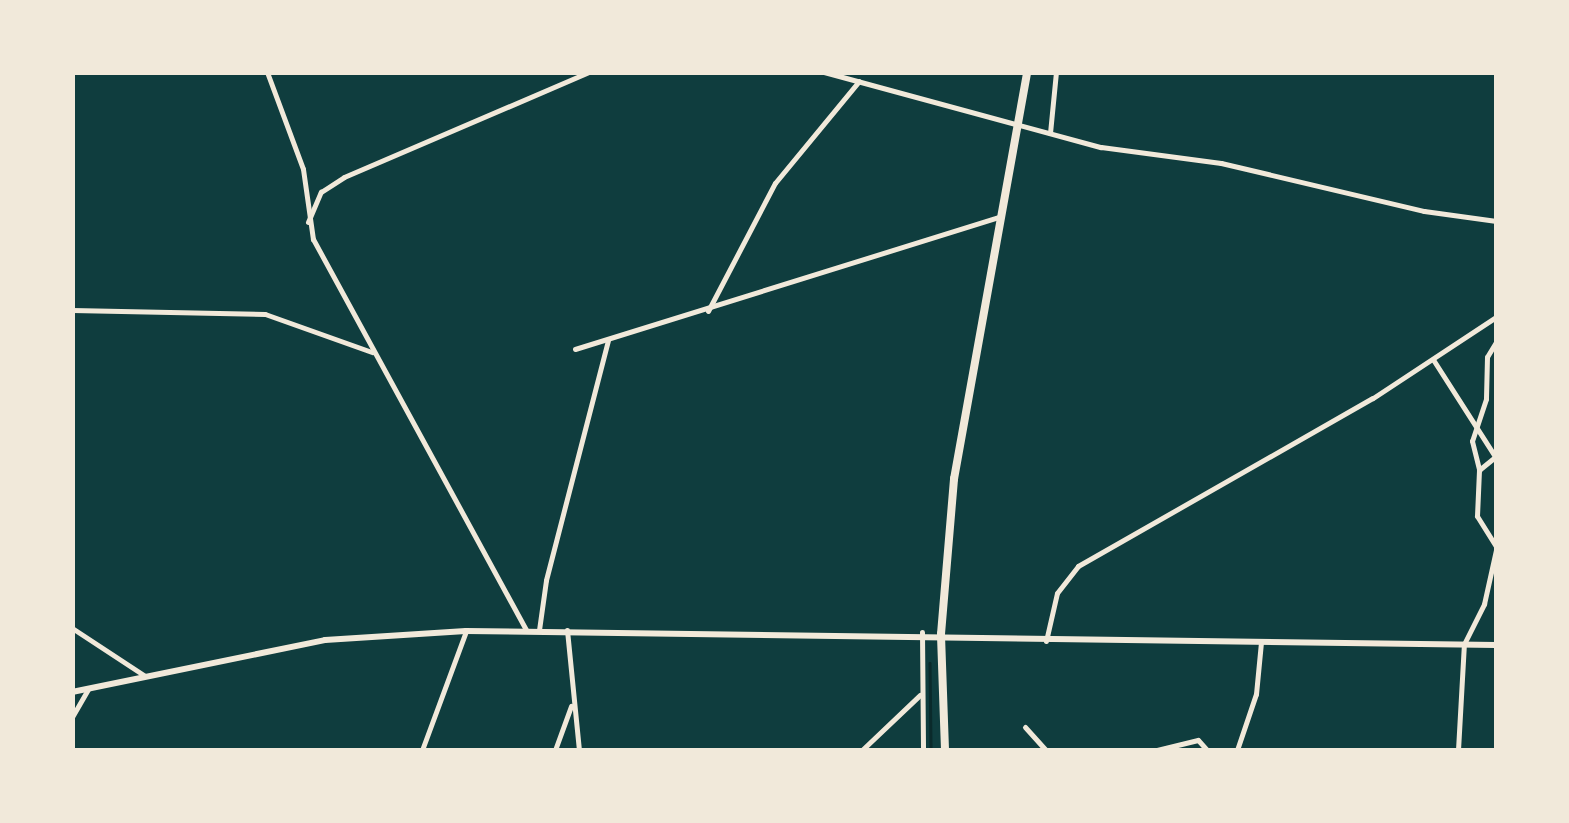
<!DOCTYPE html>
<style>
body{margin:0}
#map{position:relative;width:1569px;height:823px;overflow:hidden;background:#0f3d3e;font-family:Helvetica,sans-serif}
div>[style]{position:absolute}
.stream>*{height:2.5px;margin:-1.25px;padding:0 1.25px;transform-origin:1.25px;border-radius:1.25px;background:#0a2a2b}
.minor>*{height:5px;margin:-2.5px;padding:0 2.5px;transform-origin:2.5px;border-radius:2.5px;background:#f1e9da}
.tertiary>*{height:6px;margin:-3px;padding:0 3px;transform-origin:3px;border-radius:3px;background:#f1e9da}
.primary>*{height:8px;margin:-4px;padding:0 4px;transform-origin:4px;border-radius:4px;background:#f1e9da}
span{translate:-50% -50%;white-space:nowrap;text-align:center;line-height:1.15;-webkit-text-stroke:8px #f1e9da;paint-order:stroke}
.frame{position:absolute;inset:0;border:75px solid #f1e9da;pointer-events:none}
</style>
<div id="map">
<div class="stream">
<i style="left:930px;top:663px;width:87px;rotate:89.3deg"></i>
</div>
<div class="minor">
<i style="left:267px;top:72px;width:103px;rotate:69.6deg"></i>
<i style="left:303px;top:169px;width:71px;rotate:81.9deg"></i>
<i style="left:313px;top:239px;width:445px;rotate:61.4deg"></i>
<i style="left:824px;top:72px;width:287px;rotate:15.2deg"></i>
<i style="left:1101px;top:147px;width:121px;rotate:7.6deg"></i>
<i style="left:1221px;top:163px;width:209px;rotate:13.3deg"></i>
<i style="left:1424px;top:211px;width:73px;rotate:7.9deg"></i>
<i style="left:1050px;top:133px;width:61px;rotate:-84.4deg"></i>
<i style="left:308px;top:222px;width:33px;rotate:-67deg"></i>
<i style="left:321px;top:192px;width:27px;rotate:-33deg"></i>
<i style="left:344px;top:177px;width:267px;rotate:-23.2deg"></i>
<i style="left:72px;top:310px;width:193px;rotate:1.2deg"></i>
<i style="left:265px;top:314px;width:114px;rotate:19.6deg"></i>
<i style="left:708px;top:311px;width:144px;rotate:-62.4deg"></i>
<i style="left:775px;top:183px;width:132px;rotate:-50.5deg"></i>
<i style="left:1496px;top:342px;width:17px;rotate:121deg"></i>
<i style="left:1487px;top:357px;width:42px;rotate:91.4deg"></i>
<i style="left:1486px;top:399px;width:44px;rotate:108.4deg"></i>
<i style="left:1472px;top:441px;width:30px;rotate:76deg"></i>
<i style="left:1479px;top:470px;width:46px;rotate:92.5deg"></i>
<i style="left:1477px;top:516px;width:36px;rotate:58deg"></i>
<i style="left:575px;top:349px;width:445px;rotate:-17.3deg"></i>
<i style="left:1434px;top:361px;width:115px;rotate:57.4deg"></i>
<i style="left:1479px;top:470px;width:21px;rotate:-39deg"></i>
<i style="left:72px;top:628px;width:87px;rotate:33.3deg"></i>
<i style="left:539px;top:630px;width:50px;rotate:-82deg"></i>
<i style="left:546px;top:580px;width:247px;rotate:-75.5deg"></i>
<i style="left:567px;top:630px;width:121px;rotate:84.3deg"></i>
<i style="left:922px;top:632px;width:118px;rotate:89.5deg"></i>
<i style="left:1046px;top:641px;width:49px;rotate:-77.1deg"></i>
<i style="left:1057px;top:593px;width:34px;rotate:-52deg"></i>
<i style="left:1078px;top:566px;width:339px;rotate:-29.7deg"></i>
<i style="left:1373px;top:398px;width:147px;rotate:-33.4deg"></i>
<i style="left:72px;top:717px;width:32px;rotate:-60deg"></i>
<i style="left:1025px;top:727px;width:31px;rotate:48deg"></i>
<i style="left:422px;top:750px;width:127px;rotate:-69.7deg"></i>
<i style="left:555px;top:750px;width:47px;rotate:-70deg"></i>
<i style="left:862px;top:750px;width:80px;rotate:-43.5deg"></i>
<i style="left:1157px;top:750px;width:42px;rotate:-13.7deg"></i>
<i style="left:1198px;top:740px;width:13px;rotate:48deg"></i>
<i style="left:1237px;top:750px;width:59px;rotate:-71.3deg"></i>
<i style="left:1256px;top:694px;width:52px;rotate:-84.5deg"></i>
<i style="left:1458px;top:750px;width:106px;rotate:-86.8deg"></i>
<i style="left:1464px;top:644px;width:45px;rotate:-63.4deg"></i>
<i style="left:1484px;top:604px;width:55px;rotate:-77.5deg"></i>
</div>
<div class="tertiary">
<i style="left:72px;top:692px;width:258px;rotate:-11.6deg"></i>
<i style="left:325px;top:640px;width:141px;rotate:-3.7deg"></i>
<i style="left:466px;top:631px;width:1030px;rotate:0.78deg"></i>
</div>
<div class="primary">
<i style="left:945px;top:750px;width:116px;rotate:-92deg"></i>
<i style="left:941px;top:634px;width:156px;rotate:-85.2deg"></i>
<i style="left:954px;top:479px;width:413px;rotate:-79.8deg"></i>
</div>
<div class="frame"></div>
</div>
